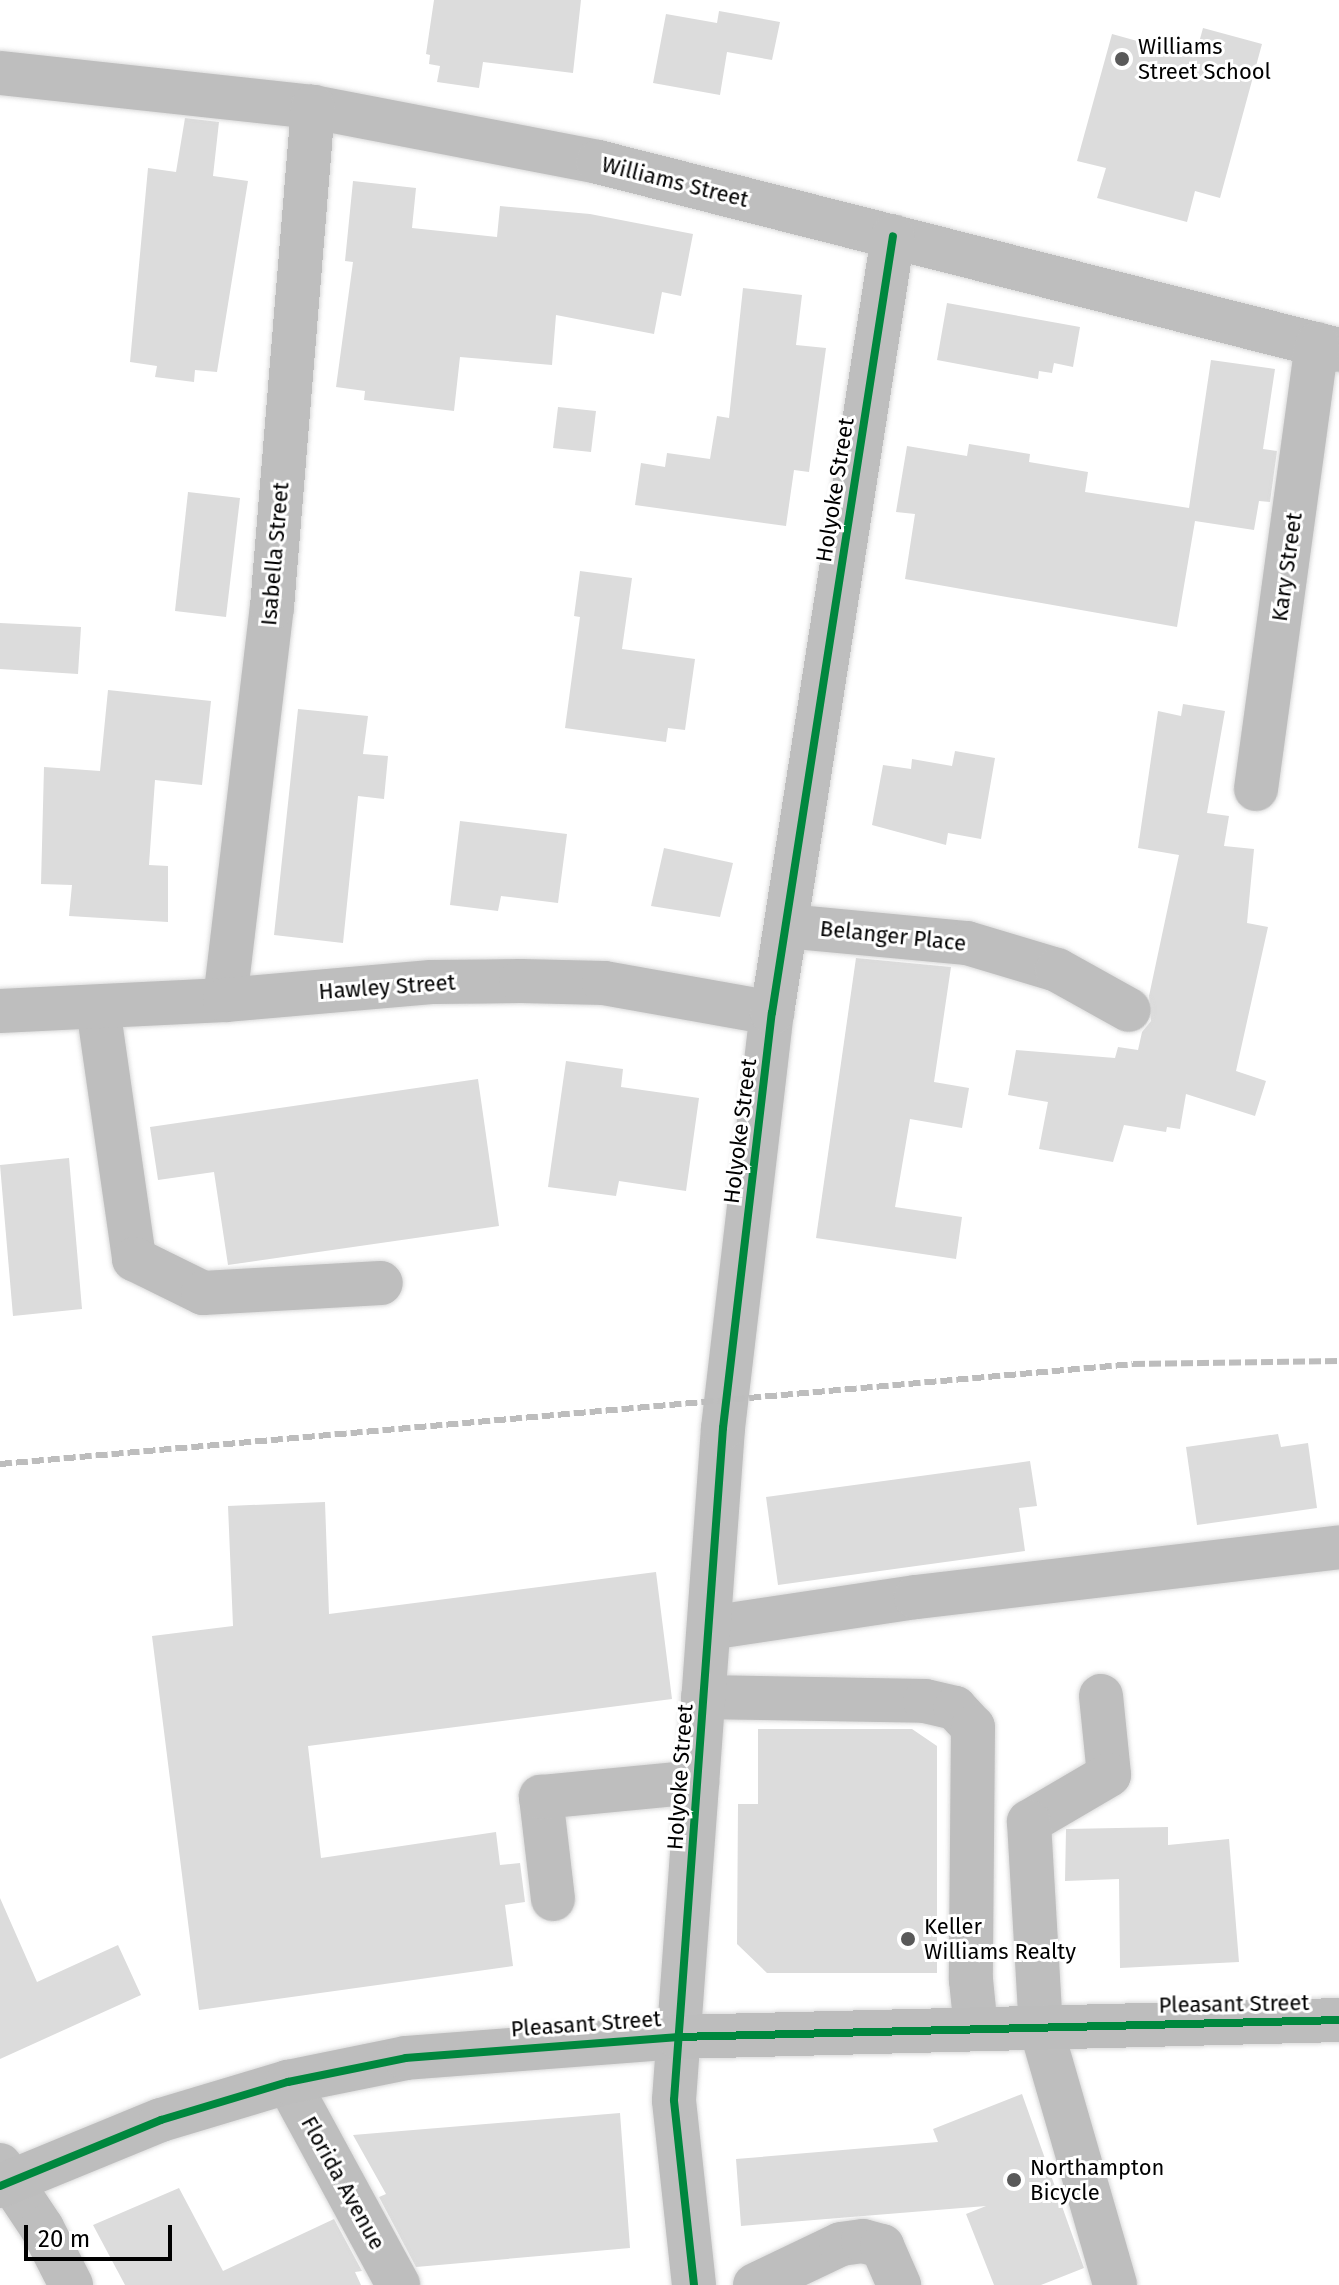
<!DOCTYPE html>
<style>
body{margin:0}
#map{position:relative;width:1339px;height:2285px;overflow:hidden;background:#fff;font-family:"Fira Sans",sans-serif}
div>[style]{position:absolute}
.building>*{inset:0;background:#dcdcdc}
.roads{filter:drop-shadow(0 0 2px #dbdbdb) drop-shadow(0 0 2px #dbdbdb)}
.minor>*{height:44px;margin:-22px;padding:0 22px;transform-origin:22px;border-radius:22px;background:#bebebe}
.major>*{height:44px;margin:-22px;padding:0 22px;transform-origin:22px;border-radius:22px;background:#bdbdbd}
.rail>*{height:6px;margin-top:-3px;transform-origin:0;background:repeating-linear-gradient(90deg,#bdbdbd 0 12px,transparent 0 16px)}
.cycleway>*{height:8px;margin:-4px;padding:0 4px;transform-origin:4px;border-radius:4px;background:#00873e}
.dots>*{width:22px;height:22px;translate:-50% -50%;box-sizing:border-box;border:4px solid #fff;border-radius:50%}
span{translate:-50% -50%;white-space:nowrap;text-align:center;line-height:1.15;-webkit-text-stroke:6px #fff;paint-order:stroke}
.poi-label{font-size:22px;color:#000}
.left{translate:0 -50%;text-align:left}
.street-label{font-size:22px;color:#000}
.scale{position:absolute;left:24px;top:2225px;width:148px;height:36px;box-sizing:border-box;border:4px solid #000;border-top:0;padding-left:10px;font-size:24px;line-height:28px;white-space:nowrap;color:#000;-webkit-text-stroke:6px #fff;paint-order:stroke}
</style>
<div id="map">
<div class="building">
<i style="clip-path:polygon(434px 0,581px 0,573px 73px,483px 62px,479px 88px,437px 82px,440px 66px,429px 64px,430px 55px,426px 54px)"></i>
<i style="clip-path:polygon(719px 11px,780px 22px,772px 60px,727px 52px,720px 95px,653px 83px,666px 14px,717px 23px)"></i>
<i style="clip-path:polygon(1203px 28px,1262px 44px,1220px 198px,1195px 191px,1187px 222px,1097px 198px,1106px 168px,1077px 161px,1112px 34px,1195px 57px)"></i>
<i style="clip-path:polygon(185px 118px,219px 122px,213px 176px,248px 181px,217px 372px,195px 370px,194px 382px,155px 377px,157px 366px,130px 362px,148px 168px,176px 172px)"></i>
<i style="clip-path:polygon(353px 181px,416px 188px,412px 228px,497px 237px,500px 206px,590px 214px,693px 234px,681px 296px,662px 292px,654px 334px,556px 315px,552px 365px,460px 357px,454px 411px,364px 400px,365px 391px,336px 387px,353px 262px,345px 261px)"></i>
<i style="clip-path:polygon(743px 288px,802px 295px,796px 345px,826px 348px,809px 472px,794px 470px,786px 526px,635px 505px,641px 463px,665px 467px,667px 453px,710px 459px,717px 416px,729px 418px)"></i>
<i style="clip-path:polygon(947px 303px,1080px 327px,1073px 367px,1054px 363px,1052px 373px,1039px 371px,1038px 379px,937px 360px)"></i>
<i style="clip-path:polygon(1211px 360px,1275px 369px,1263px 449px,1277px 451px,1270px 502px,1259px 501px,1254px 530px,1195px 521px,1177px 627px,905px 579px,915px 514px,896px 512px,907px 446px,967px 456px,969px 444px,1030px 454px,1029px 462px,1088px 472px,1085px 492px,1189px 508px)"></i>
<i style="clip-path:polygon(558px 407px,596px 411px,591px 452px,553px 448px)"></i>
<i style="clip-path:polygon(188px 492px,240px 498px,226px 617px,175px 611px)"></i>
<i style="clip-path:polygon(580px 571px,632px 578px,622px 649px,695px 659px,685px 730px,668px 728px,666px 742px,565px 728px,580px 617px,574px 616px)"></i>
<i style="clip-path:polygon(0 623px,81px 627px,78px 674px,0 669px)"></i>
<i style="clip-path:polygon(108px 690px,211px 701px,202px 785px,155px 780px,149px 865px,168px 866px,168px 922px,69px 916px,72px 885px,41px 884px,44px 767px,100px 771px)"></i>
<i style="clip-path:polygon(1183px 704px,1225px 711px,1207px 813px,1229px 816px,1224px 846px,1254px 849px,1247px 923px,1268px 927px,1236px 1071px,1266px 1081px,1255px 1116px,1186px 1094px,1180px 1129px,1167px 1127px,1166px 1132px,1124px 1125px,1113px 1162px,1039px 1149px,1048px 1102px,1008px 1095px,1016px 1050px,1115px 1058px,1118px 1047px,1138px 1050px,1142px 1032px,1151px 1021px,1149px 996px,1179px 855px,1138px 848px,1158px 711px,1181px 716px)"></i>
<i style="clip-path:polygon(298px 709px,368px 716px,363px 754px,388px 756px,384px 799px,358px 796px,343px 943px,274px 935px)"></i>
<i style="clip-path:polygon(955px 751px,995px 758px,981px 839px,948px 833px,946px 845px,872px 825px,883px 765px,911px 769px,912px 759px,952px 766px)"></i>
<i style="clip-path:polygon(460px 821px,567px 834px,558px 903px,501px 896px,498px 911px,450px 905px)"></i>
<i style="clip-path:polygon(664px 848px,733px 863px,720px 917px,651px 906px)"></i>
<i style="clip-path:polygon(856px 958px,951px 967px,934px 1082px,969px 1088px,962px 1128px,910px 1119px,895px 1207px,962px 1217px,956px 1259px,816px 1238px)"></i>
<i style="clip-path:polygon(566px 1061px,623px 1069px,621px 1087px,699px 1098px,686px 1191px,619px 1181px,616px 1196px,548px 1187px)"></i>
<i style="clip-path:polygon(478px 1079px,499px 1226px,228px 1265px,214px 1172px,158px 1180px,150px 1127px)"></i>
<i style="clip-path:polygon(69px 1158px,82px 1309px,13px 1316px,0 1165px)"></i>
<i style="clip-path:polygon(1278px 1434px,1281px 1447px,1308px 1443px,1317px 1508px,1197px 1525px,1186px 1447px)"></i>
<i style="clip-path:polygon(1030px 1461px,1037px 1506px,1019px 1508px,1025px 1551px,778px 1585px,766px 1497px)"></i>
<i style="clip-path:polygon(325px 1502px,329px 1614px,656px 1572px,672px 1699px,308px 1746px,321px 1858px,496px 1832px,500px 1865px,520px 1863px,525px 1902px,505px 1905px,513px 1966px,199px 2010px,152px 1636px,233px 1626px,228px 1506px)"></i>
<i style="clip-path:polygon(758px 1729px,912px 1729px,937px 1746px,937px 1973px,767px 1973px,737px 1944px,738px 1804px,758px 1804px)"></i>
<i style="clip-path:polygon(1168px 1827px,1168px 1845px,1229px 1839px,1239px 1962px,1120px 1968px,1119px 1879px,1065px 1881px,1066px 1829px)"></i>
<i style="clip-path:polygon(0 1898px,37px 1982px,118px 1945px,141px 1995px,0 2059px)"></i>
<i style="clip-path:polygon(1022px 2094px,1084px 2268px,1041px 2285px,994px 2285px,966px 2214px,986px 2206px,741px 2226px,736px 2159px,938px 2142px,933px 2129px)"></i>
<i style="clip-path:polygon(620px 2113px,630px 2248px,416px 2267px,379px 2197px,386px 2194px,353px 2135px)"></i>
<i style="clip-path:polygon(179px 2188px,223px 2271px,334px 2219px,362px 2271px,355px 2272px,361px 2285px,125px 2285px,93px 2225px)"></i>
</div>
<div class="roads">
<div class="minor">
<i style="left:0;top:73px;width:315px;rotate:6.2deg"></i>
<i style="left:313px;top:107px;width:290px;rotate:10.9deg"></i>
<i style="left:598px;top:162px;width:764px;rotate:14.24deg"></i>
<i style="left:1256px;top:789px;width:449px;rotate:-82.2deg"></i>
<i style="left:786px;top:926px;width:182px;rotate:5.4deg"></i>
<i style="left:967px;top:943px;width:94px;rotate:16.7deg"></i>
<i style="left:1057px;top:970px;width:82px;rotate:29.1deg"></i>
<i style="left:225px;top:1000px;width:396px;rotate:-83.2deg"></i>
<i style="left:272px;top:607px;width:502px;rotate:-85.31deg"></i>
<i style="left:98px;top:1008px;width:254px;rotate:81.8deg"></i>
<i style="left:134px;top:1259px;width:77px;rotate:26.2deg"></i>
<i style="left:203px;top:1293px;width:178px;rotate:-3.2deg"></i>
<i style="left:0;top:1011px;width:225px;rotate:-2.8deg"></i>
<i style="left:225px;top:1000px;width:207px;rotate:-5deg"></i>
<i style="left:431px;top:982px;width:90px;rotate:-0.6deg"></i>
<i style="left:521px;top:981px;width:83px;rotate:1.4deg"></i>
<i style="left:604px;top:983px;width:171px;rotate:10.1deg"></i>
<i style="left:709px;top:1628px;width:209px;rotate:-8.5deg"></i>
<i style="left:916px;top:1597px;width:426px;rotate:-6.7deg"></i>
<i style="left:1101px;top:1696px;width:79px;rotate:84.2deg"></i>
<i style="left:1109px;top:1775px;width:93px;rotate:149.6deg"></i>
<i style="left:1029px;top:1822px;width:206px;rotate:86.7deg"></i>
<i style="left:1041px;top:2028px;width:267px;rotate:73.9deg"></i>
<i style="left:703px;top:1697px;width:222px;rotate:1deg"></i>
<i style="left:925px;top:1701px;width:31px;rotate:13deg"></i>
<i style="left:955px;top:1708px;width:26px;rotate:47deg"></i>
<i style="left:973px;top:1727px;width:253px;rotate:90.5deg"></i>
<i style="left:971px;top:1980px;width:49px;rotate:84.2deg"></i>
<i style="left:553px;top:1899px;width:103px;rotate:-96.7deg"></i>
<i style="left:541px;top:1797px;width:157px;rotate:-5.5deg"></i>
<i style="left:288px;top:2082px;width:231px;rotate:61.5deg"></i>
<i style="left:0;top:2165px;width:76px;rotate:56.3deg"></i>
<i style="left:42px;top:2228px;width:64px;rotate:63deg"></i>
<i style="left:694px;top:2285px;width:186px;rotate:-96.2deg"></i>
<i style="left:674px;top:2100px;width:674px;rotate:-85.83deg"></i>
<i style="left:723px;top:1428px;width:418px;rotate:-83.3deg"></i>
<i style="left:772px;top:1013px;width:786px;rotate:-81.15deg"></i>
<i style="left:755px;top:2285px;width:95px;rotate:-25.5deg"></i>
<i style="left:841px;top:2244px;width:22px;rotate:-8deg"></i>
<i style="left:863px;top:2241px;width:20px;rotate:15deg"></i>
<i style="left:882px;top:2246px;width:43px;rotate:66.4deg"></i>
</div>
<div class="major">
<i style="left:0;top:2186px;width:174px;rotate:-22.3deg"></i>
<i style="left:161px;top:2120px;width:133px;rotate:-16.7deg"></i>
<i style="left:288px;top:2082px;width:120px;rotate:-11.5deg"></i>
<i style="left:406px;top:2058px;width:273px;rotate:-4.4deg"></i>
<i style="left:678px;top:2037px;width:661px;rotate:-1.47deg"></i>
</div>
</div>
<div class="rail">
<i style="left:0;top:1464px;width:1137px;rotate:-5.04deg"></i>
<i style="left:1133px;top:1364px;width:206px;rotate:-0.8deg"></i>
</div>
<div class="cycleway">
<i style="left:0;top:2186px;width:174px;rotate:-22.3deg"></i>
<i style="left:161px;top:2120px;width:133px;rotate:-16.7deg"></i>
<i style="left:288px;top:2082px;width:120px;rotate:-11.5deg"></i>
<i style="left:406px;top:2058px;width:273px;rotate:-4.4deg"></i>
<i style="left:678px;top:2037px;width:661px;rotate:-1.47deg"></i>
<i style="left:694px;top:2285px;width:186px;rotate:-96.2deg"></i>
<i style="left:674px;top:2100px;width:674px;rotate:-85.83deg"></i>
<i style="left:723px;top:1428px;width:418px;rotate:-83.3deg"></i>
<i style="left:772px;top:1013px;width:786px;rotate:-81.15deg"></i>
</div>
<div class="dots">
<i style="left:1122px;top:59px;background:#595959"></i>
<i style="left:908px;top:1939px;background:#595959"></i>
<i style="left:1014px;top:2180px;background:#595959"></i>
</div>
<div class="poi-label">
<span class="left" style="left:1138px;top:59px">Williams<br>Street School</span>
<span class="left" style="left:924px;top:1939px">Keller<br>Williams Realty</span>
<span class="left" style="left:1030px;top:2180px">Northampton<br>Bicycle</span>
</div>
<div class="street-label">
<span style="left:675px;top:182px;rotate:14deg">Williams Street</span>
<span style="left:835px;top:490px;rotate:-81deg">Holyoke Street</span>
<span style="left:275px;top:554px;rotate:-85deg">Isabella Street</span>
<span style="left:1287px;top:567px;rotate:-82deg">Kary Street</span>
<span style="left:893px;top:936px;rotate:6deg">Belanger Place</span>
<span style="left:387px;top:987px;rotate:-4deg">Hawley Street</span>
<span style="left:740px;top:1131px;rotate:-83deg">Holyoke Street</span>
<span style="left:680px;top:1777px;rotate:-86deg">Holyoke Street</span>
<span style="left:1234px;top:2004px;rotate:-1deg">Pleasant Street</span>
<span style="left:586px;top:2024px;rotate:-4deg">Pleasant Street</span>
<span style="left:343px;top:2183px;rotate:61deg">Florida Avenue</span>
</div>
<div class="scale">20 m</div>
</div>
